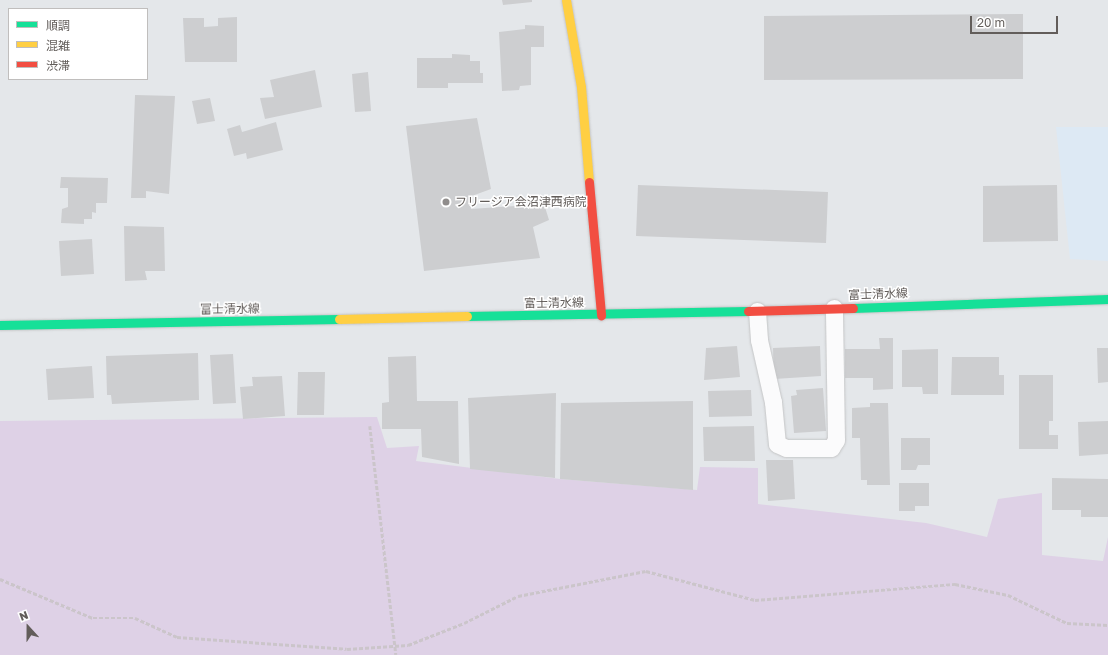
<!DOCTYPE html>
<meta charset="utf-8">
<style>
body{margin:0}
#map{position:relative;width:1108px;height:655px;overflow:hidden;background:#e4e7ea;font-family:"Golos Text","Noto Sans JP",sans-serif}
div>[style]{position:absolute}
.commercial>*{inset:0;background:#dde9f4}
.green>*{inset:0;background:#ded1e6}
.building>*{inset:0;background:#cdced0}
.path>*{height:2.5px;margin-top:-1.25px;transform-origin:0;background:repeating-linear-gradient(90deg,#cbc5ca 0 4px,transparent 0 6px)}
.roads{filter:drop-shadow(0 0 1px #c4c5c6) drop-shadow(0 0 1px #c4c5c6)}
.lane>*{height:17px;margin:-8.5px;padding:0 8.5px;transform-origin:8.5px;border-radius:8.5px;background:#fbfbfc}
.fast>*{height:9px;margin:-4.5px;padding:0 4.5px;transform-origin:4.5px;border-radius:4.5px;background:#16e098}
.slow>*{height:9px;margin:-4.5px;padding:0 4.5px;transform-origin:4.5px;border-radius:4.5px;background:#ffcf43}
.jam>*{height:9px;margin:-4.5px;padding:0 4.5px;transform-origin:4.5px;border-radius:4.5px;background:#f24e42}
.dots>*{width:11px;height:11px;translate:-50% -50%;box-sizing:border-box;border:2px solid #fff;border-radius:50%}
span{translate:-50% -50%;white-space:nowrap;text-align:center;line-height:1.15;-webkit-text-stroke:3px #fff;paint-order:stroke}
.poi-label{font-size:12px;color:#625d5a}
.left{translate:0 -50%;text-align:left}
.street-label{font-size:12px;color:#625d5a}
.legend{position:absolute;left:8px;top:8px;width:140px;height:72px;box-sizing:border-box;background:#fff;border:1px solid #c0bebd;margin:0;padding:5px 7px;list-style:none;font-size:12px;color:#625d5a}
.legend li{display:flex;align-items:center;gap:8px;height:20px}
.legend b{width:20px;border:1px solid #c0bebd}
.north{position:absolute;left:8px;top:607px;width:40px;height:40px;-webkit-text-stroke:3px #fff;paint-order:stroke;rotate:339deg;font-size:11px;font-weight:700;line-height:16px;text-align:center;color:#625d5a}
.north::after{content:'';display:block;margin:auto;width:14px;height:18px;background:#625d5a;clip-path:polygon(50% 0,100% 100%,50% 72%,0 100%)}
.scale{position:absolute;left:970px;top:16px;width:88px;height:18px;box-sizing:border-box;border:2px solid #625d5a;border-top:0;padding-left:5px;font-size:12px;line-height:14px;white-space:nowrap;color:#625d5a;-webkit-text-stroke:3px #fff;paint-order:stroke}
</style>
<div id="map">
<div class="commercial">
<i style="clip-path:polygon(1056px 127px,1108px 127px,1108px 261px,1070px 259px)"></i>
</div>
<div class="green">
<i style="clip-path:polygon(377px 417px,387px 448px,419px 446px,416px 461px,560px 479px,697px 490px,700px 467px,758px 468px,758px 504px,926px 523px,987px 537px,998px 499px,1042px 493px,1042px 555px,1103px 561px,1108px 537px,1108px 655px,0 655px,0 421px)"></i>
</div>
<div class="building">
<i style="clip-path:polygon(502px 0,532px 0,532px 2px,503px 5px)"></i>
<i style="clip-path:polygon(1023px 14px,1023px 79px,764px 80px,764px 16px)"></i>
<i style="clip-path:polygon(237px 17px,237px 62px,185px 62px,183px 18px,204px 18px,204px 27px,218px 26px,218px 18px)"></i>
<i style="clip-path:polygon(525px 25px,544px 26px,544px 47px,531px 47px,531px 85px,520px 86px,519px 90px,502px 91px,499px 32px,525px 29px)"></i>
<i style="clip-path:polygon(452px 54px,470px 55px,470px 61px,480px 61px,480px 73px,483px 73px,483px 83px,448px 83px,448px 88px,417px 88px,417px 58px,452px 58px)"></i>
<i style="clip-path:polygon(315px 70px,322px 107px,265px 119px,260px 98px,274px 97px,270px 80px)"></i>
<i style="clip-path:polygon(368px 72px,371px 111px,355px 112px,352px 74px)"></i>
<i style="clip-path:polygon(135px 95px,175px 96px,169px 194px,146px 191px,146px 198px,131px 198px)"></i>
<i style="clip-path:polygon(210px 98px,215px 121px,197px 124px,192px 101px)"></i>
<i style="clip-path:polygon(477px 118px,491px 189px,469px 197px,471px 209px,544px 204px,549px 220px,533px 227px,540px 258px,424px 271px,406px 126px)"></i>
<i style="clip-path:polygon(276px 122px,283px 150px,247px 159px,246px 153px,234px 156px,227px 129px,240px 125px,242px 132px)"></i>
<i style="clip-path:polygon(61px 177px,108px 178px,107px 203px,96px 203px,96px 213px,92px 212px,92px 219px,84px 219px,84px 224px,61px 223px,62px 209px,68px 207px,68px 188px,60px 188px)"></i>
<i style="clip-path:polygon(638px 185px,828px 192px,826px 243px,636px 236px)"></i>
<i style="clip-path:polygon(1057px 185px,1058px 241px,983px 242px,983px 186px)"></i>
<i style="clip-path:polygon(124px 226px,164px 227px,165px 271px,145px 271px,147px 280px,125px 281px)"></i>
<i style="clip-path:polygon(92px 239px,94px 274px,61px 276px,59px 241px)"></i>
<i style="clip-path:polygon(879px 338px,893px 338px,893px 389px,873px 390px,873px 378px,845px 378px,845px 349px,880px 349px)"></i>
<i style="clip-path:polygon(737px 346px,740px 377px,704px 380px,706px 348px)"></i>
<i style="clip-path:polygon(820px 346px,821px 376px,774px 379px,773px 348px)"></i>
<i style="clip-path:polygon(1097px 348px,1108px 348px,1108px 382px,1098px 383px)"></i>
<i style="clip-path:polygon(938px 349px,938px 394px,923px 394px,922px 387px,902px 387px,902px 350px)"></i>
<i style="clip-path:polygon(198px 353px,199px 400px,112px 404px,111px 395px,107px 395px,106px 356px)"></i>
<i style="clip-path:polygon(233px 354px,236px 403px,213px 404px,210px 355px)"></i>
<i style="clip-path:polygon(416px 356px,417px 401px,458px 401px,459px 464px,422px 457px,421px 429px,382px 429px,382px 403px,389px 402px,388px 357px)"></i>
<i style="clip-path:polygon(952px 357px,999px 357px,999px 375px,1004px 375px,1004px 395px,951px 395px)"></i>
<i style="clip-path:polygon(92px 366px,94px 398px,48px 400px,46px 369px)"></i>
<i style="clip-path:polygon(298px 372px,325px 372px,324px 415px,297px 415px)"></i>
<i style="clip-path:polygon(1019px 375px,1053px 375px,1053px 421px,1049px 421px,1049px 435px,1058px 435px,1058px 449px,1019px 449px)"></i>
<i style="clip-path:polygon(282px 376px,285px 416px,243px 419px,240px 387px,253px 386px,252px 377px)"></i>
<i style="clip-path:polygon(823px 388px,826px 431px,794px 433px,791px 396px,797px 395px,796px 390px)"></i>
<i style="clip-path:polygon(751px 390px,752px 416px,709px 417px,708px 391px)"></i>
<i style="clip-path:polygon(556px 393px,555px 478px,470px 469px,468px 398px)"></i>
<i style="clip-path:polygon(693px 401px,693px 490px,560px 479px,561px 403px)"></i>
<i style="clip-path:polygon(870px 403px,888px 403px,890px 485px,867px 485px,867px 480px,861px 480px,860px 438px,852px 438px,852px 408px,870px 407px)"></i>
<i style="clip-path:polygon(1108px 421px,1108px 454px,1079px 456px,1078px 422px)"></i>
<i style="clip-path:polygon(754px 426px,755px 461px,704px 461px,703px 427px)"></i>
<i style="clip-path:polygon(901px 438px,930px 438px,930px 465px,918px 465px,916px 470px,901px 470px)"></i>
<i style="clip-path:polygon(766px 460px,793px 460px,795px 499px,768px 501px)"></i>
<i style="clip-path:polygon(1052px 478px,1108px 479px,1108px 517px,1081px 517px,1081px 510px,1052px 510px)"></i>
<i style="clip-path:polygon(899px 483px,929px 483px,929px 506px,915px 506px,915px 511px,899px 511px)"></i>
</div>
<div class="path">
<i style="left:370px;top:426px;width:230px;rotate:83.5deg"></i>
<i style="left:0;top:579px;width:101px;rotate:22.8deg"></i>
<i style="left:93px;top:618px;width:42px"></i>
<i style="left:135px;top:618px;width:46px;rotate:24.3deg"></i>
<i style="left:177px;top:637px;width:170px;rotate:4deg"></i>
<i style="left:347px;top:649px;width:61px;rotate:-3.8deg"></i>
<i style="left:408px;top:645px;width:60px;rotate:-21.4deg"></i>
<i style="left:464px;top:623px;width:60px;rotate:-26.6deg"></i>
<i style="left:518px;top:596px;width:130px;rotate:-11.1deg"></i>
<i style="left:646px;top:571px;width:113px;rotate:14.9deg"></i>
<i style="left:755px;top:600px;width:201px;rotate:-4.6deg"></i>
<i style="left:955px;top:584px;width:54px;rotate:11.7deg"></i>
<i style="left:1008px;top:595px;width:65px;rotate:25.4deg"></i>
<i style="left:1067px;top:623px;width:41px;rotate:2.8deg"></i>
</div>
<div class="roads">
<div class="lane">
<i style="left:757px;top:311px;width:29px;rotate:86deg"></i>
<i style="left:759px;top:340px;width:64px;rotate:77.3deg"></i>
<i style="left:773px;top:402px;width:42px;rotate:84.6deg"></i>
<i style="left:777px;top:444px;width:10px;rotate:24deg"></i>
<i style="left:786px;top:448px;width:45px"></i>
<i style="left:831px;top:448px;width:9px;rotate:-58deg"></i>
<i style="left:836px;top:440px;width:132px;rotate:-90.9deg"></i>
</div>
<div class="fast">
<i style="left:853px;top:308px;width:255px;rotate:-2deg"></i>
<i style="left:467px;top:316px;width:281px;rotate:-1deg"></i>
<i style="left:0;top:325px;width:339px;rotate:-1deg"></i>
</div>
<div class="slow">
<i style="left:566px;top:0;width:88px;rotate:80.2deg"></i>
<i style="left:581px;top:87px;width:95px;rotate:85.2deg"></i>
<i style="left:339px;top:319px;width:128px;rotate:-1.3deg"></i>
</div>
<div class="jam">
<i style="left:589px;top:182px;width:134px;rotate:84.8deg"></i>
<i style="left:748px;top:311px;width:105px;rotate:-1.6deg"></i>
</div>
</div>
<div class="dots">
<i style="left:446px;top:202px;background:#908d8c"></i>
</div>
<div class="poi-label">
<span class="left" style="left:455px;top:202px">フリージア会沼津西病院</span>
</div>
<div class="street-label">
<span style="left:878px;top:294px;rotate:-2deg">富士清水線</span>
<span style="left:554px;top:303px;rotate:-1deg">富士清水線</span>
<span style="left:230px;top:309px;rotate:-1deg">富士清水線</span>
</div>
<ul class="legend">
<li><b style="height:5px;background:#16e098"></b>順調</li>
<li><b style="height:5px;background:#ffcf43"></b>混雑</li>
<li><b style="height:5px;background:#f24e42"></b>渋滞</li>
</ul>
<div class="north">N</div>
<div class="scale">20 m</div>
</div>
